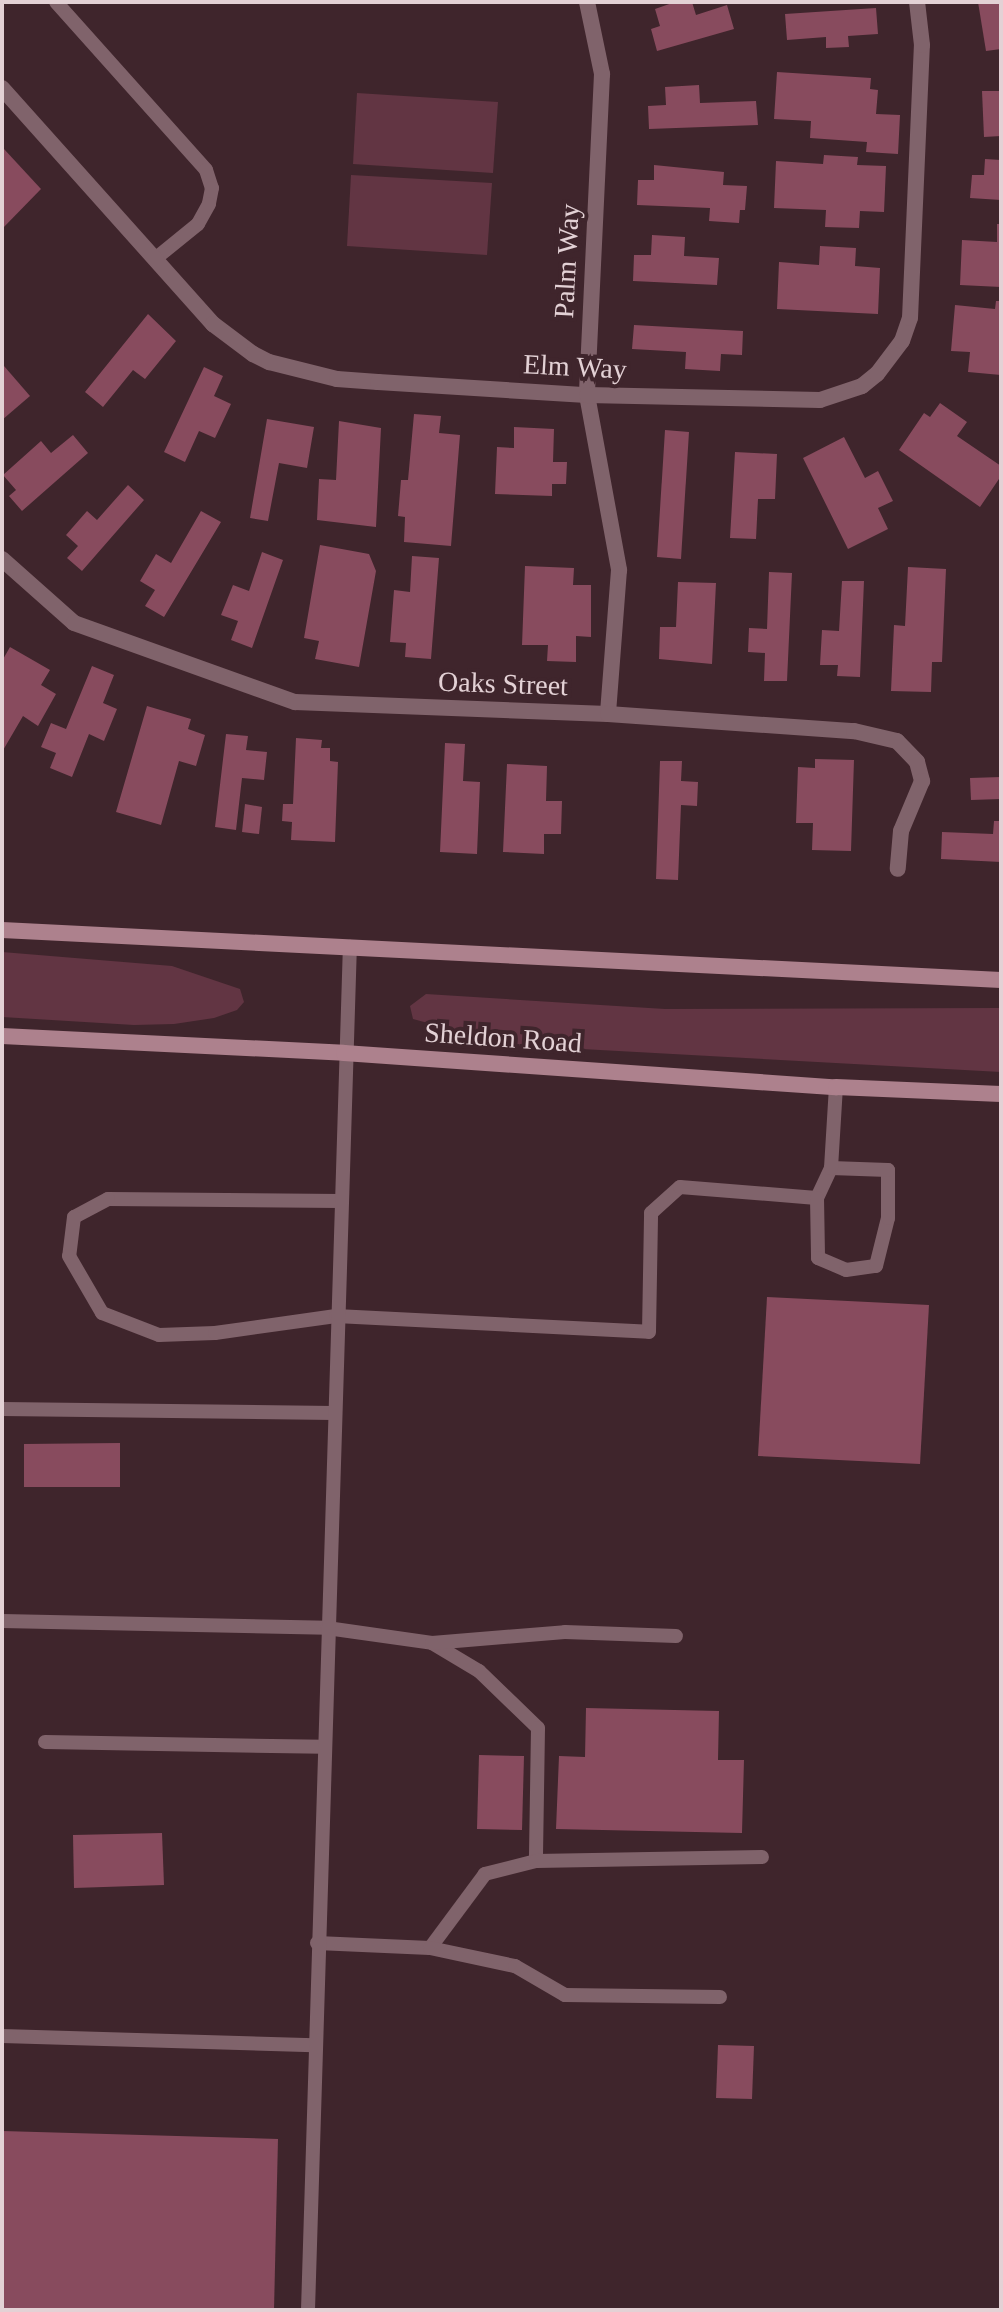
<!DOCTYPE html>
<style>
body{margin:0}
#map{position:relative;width:1003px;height:2312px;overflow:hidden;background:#3f252c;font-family:"Times New Roman",serif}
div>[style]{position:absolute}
.green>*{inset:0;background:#623543}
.building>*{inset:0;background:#884b5e}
.service>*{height:14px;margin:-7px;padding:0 7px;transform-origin:7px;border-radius:7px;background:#80636b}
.minor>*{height:16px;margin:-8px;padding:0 8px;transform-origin:8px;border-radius:8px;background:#80636b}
.secondary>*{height:16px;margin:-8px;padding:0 8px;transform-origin:8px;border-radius:8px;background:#ad818d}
span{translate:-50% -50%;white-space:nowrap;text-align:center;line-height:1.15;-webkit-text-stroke:8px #3f252c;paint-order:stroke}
.street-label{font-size:28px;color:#e3d1d5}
.frame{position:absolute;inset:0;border:4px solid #e3d1d5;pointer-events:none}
</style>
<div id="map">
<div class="green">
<i style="clip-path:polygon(357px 93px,498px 102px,493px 173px,353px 164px)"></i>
<i style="clip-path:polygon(351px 175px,492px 183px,487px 255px,347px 246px)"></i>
<i style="clip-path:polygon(2px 952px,172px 966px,240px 989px,244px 1002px,237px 1010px,214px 1018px,174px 1024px,134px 1025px,2px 1017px)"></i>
<i style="clip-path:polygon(426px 994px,665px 1009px,1001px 1008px,1001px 1072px,509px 1045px,413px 1019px,410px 1006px)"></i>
</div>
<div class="building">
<i style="clip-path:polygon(675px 2px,692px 2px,696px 15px,727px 5px,734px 29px,657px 51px,651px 29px,660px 26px,655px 9px)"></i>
<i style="clip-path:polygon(978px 2px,1001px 2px,1001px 49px,986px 51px)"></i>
<i style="clip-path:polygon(876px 8px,878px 34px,848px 36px,849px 47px,826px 48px,826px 37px,787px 40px,785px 14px)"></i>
<i style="clip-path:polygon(777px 72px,871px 78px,870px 89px,878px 90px,876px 114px,900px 115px,898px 154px,866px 152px,867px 142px,810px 138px,811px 121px,774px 119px)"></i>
<i style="clip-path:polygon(699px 85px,700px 103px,756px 101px,758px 125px,649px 129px,648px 106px,666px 105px,665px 87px)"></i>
<i style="clip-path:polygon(982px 91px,1001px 91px,1001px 136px,984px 137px)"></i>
<i style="clip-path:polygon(4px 149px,41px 189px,2px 229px,2px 151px)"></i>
<i style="clip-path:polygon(824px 155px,858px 157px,857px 165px,886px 166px,884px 212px,860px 211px,859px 228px,825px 227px,826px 210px,774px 208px,776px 161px,823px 164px)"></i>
<i style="clip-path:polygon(985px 159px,1001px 160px,1001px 200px,970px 198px,972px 175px,984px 175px)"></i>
<i style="clip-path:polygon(654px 165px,724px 172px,723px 185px,747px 186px,745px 210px,740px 210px,739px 223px,709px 221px,710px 208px,637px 205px,638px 180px,654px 180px)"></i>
<i style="clip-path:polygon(997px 224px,1001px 224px,1001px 287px,960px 285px,962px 240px,997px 242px)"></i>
<i style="clip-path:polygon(652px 235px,685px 237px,684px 256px,719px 258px,717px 285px,633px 281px,634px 255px,651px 255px)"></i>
<i style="clip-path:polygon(820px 246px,856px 248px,855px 266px,880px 268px,878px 314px,777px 309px,779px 262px,819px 265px)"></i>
<i style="clip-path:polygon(996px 301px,1001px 301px,1001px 375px,968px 372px,970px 352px,951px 351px,955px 305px,995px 309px)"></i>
<i style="clip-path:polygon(148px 314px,176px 341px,145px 379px,133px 370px,103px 407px,85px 392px)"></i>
<i style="clip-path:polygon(634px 325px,743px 331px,742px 355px,721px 354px,720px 371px,685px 369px,686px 352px,632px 349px)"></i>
<i style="clip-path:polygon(4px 366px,30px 396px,2px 420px,2px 368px)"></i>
<i style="clip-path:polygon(204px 367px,223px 376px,214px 396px,231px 404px,215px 438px,199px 431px,185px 462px,164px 452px)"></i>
<i style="clip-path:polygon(940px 403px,967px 422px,957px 436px,1001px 466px,1001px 476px,980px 507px,899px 450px,924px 413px,930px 417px)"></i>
<i style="clip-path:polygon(414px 414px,441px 416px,439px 433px,460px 435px,451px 546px,404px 542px,405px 517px,398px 516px,401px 480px,408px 480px)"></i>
<i style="clip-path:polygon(267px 419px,314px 427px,307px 468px,279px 463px,268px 521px,250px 518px)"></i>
<i style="clip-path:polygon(339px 421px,381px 428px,376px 527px,317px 520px,319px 479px,336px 480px)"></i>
<i style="clip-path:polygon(514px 427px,554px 429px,553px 462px,567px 462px,566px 484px,552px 484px,552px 496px,495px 494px,497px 447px,514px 448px)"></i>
<i style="clip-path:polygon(665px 430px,689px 432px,681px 559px,657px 557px)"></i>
<i style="clip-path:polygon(73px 435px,88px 453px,22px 511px,9px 496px,16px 490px,3px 475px,41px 441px,51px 453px)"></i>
<i style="clip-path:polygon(844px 437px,865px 478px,878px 471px,893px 501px,878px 508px,888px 529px,848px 549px,803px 458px)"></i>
<i style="clip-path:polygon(735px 452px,777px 454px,775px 499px,758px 499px,756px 539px,730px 538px)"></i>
<i style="clip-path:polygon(128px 485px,144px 500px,82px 571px,67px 558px,78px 546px,66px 535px,87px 511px,97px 520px)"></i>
<i style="clip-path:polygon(201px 511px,221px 522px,164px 617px,145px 606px,155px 590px,140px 581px,156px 554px,171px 563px)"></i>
<i style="clip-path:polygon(320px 545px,369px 554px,376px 571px,359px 667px,315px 659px,319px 641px,304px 638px)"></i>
<i style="clip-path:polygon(262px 552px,283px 560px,252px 648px,231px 640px,238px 621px,221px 615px,233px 585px,249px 591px)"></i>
<i style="clip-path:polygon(412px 556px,439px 558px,431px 659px,405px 657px,406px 643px,390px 642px,394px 590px,410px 592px)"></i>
<i style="clip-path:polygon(525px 566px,574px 568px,573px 585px,591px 585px,591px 637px,576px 636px,576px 662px,547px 661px,548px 645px,522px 645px)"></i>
<i style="clip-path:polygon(908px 567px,946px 569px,942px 662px,932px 662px,931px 692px,891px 691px,894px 625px,905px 626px)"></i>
<i style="clip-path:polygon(769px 572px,792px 573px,787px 681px,764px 681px,765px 653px,748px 652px,749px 628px,767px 629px)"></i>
<i style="clip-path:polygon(842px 581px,864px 581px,860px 677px,837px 676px,838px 665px,820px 665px,822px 630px,839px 631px)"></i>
<i style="clip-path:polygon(678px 582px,716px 583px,712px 664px,659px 659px,660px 627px,676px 627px)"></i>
<i style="clip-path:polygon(10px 647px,50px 670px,41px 685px,56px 694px,38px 726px,23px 716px,2px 752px,2px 661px)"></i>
<i style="clip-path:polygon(92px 666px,114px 675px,103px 703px,117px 709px,104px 741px,89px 734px,72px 777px,50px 768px,56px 753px,41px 747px,51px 723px,66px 729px)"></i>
<i style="clip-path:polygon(147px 706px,191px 719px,188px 729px,205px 735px,196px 766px,179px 761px,161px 825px,116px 812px)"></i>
<i style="clip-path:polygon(226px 734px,248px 736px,246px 750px,267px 752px,264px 780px,242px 778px,236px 830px,215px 827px)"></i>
<i style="clip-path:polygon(296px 738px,322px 740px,321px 748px,330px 748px,330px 761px,338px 762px,335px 842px,291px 840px,292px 822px,282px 821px,283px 804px,293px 804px)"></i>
<i style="clip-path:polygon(445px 743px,465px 744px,463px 781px,480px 782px,477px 854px,440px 852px)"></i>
<i style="clip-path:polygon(815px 759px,854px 760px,851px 851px,812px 850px,813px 823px,796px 823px,798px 767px,815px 768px)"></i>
<i style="clip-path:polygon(660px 761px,682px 761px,681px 781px,698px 782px,697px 806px,681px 805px,678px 880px,656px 879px)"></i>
<i style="clip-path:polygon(507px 764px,547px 766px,546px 801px,562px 801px,561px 834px,544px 834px,544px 854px,503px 852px)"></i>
<i style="clip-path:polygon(1001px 777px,1001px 799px,971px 800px,970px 778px)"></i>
<i style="clip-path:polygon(245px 804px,262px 807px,259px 834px,242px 832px)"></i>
<i style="clip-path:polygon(994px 821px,1001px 821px,1001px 862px,941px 859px,942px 832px,993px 834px)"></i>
<i style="clip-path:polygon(767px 1297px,929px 1305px,920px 1464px,758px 1456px)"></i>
<i style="clip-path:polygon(120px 1443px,120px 1487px,24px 1487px,24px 1444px)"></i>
<i style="clip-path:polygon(586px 1708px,719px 1711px,718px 1760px,744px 1760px,742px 1833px,556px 1829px,559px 1756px,585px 1757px)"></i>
<i style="clip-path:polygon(479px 1755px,524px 1756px,522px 1830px,477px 1829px)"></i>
<i style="clip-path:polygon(162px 1833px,164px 1885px,74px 1888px,73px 1835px)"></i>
<i style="clip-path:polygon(718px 2045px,754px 2046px,752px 2099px,716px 2098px)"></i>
<i style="clip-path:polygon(2px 2131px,278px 2139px,274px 2310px,2px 2310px)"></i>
</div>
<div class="service">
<i style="left:56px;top:2px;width:225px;rotate:48.2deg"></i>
<i style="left:206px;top:170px;width:19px;rotate:72deg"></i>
<i style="left:212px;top:188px;width:16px;rotate:101deg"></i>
<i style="left:209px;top:204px;width:23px;rotate:119deg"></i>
<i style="left:198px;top:224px;width:55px;rotate:140.9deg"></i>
<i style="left:817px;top:1198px;width:33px;rotate:-65deg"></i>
<i style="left:340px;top:1201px;width:232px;rotate:-179.5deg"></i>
<i style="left:108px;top:1199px;width:38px;rotate:152deg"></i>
<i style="left:74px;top:1217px;width:39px;rotate:97deg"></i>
<i style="left:69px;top:1256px;width:66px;rotate:59.9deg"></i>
<i style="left:102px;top:1313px;width:61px;rotate:21.1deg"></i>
<i style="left:159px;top:1335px;width:56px;rotate:-2deg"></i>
<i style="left:215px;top:1333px;width:122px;rotate:-8deg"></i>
<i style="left:336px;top:1316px;width:313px;rotate:2.9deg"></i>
<i style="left:649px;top:1332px;width:119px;rotate:-89deg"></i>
<i style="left:651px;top:1213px;width:39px;rotate:-42deg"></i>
<i style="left:680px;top:1187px;width:137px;rotate:4.6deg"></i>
<i style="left:817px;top:1198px;width:60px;rotate:89deg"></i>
<i style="left:818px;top:1258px;width:30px;rotate:23deg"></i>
<i style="left:846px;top:1270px;width:30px;rotate:-8deg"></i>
<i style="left:876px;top:1266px;width:49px;rotate:-76deg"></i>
<i style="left:888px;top:1218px;width:48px;rotate:-90deg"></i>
<i style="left:888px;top:1170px;width:57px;rotate:-178deg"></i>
<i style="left:831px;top:1168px;width:81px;rotate:-86.5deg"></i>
<i style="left:2px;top:1409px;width:332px;rotate:0.7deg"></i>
<i style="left:2px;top:1621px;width:325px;rotate:1.2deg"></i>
<i style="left:327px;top:1628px;width:106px;rotate:8.1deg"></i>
<i style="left:432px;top:1643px;width:55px;rotate:30.8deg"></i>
<i style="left:479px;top:1671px;width:82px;rotate:44deg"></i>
<i style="left:538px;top:1728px;width:133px;rotate:90.9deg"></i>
<i style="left:536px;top:1861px;width:53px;rotate:165.7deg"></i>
<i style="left:485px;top:1874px;width:92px;rotate:126.6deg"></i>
<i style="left:432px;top:1643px;width:133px;rotate:-4.7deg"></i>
<i style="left:565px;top:1632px;width:111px;rotate:2.1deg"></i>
<i style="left:45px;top:1742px;width:278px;rotate:1deg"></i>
<i style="left:536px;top:1861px;width:226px;rotate:-1deg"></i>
<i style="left:317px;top:1943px;width:113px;rotate:2.5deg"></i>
<i style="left:430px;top:1948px;width:87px;rotate:12deg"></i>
<i style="left:515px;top:1966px;width:58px;rotate:30.1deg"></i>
<i style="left:565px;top:1995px;width:155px;rotate:0.7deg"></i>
<i style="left:2px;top:2036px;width:312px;rotate:1.7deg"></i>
<i style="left:308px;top:2310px;width:1364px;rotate:-88.24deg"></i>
</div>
<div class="minor">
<i style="left:587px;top:2px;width:74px;rotate:78.2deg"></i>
<i style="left:602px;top:74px;width:321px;rotate:92.7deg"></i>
<i style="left:587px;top:395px;width:178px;rotate:79.6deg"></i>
<i style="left:619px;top:570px;width:144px;rotate:94.4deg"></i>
<i style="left:2px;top:88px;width:317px;rotate:48.2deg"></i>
<i style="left:213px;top:324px;width:50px;rotate:36.9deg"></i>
<i style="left:253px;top:354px;width:18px;rotate:27deg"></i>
<i style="left:269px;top:362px;width:70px;rotate:14deg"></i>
<i style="left:337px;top:379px;width:41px;rotate:4.2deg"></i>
<i style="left:378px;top:382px;width:209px;rotate:3.6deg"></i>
<i style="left:587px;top:395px;width:233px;rotate:1.2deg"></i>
<i style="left:820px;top:400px;width:44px;rotate:-18.4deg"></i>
<i style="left:862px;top:386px;width:19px;rotate:-39deg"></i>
<i style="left:877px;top:374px;width:41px;rotate:-52.9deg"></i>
<i style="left:902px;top:341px;width:24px;rotate:-71deg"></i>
<i style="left:910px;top:318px;width:273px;rotate:-87.5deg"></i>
<i style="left:922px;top:45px;width:43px;rotate:-96.6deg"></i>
<i style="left:2px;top:559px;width:96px;rotate:41.6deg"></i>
<i style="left:74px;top:623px;width:235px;rotate:19.7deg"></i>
<i style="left:295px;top:702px;width:313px;rotate:2.2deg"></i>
<i style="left:608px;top:714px;width:247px;rotate:4deg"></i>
<i style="left:854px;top:731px;width:44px;rotate:13.1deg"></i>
<i style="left:897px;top:741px;width:29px;rotate:46deg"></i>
<i style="left:917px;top:762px;width:20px;rotate:75deg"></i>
<i style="left:922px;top:781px;width:54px;rotate:112.8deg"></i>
<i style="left:901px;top:831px;width:38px;rotate:95deg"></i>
</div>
<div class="secondary">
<i style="left:2px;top:930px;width:1000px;rotate:2.87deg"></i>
<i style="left:2px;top:1036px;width:342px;rotate:2.8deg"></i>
<i style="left:344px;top:1053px;width:493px;rotate:4deg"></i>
<i style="left:836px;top:1087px;width:165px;rotate:2.4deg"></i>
</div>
<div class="street-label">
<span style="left:567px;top:261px;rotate:-87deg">Palm Way</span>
<span style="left:575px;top:367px;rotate:3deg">Elm Way</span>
<span style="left:503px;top:684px;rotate:2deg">Oaks Street</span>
<span style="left:503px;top:1038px;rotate:4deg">Sheldon Road</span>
</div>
<div class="frame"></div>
</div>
